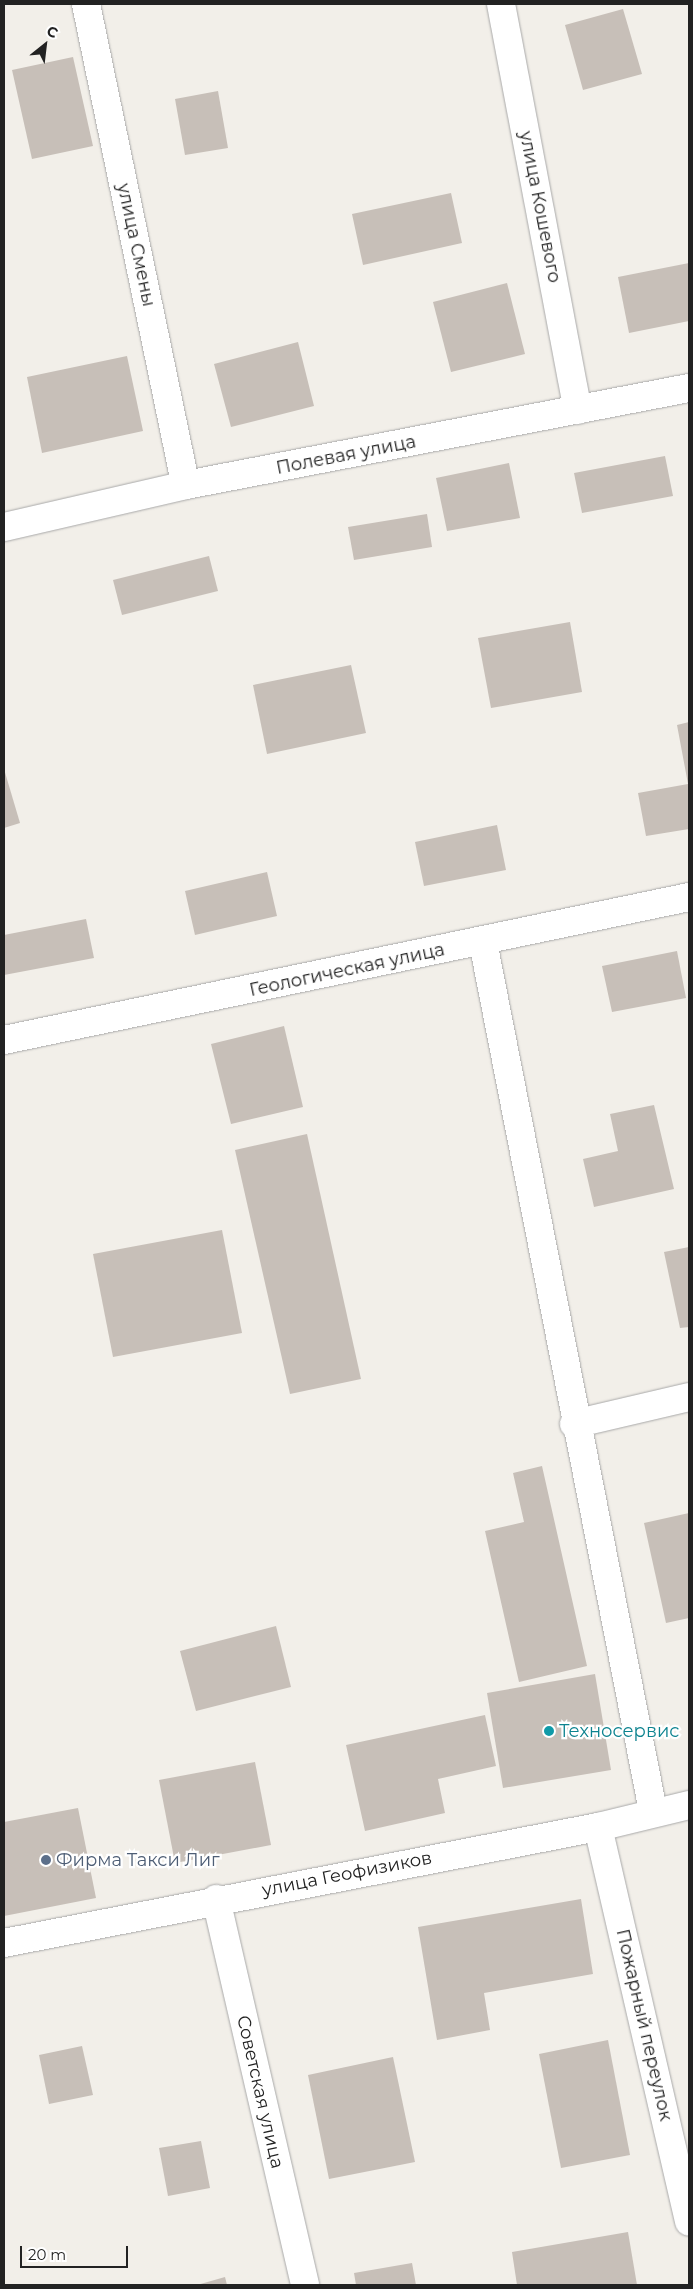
<!DOCTYPE html>
<meta charset="utf-8">
<style>
body{margin:0}
#map{position:relative;width:693px;height:2289px;overflow:hidden;background:#f2efe9;font-family:Montserrat,sans-serif}
div>[style]{position:absolute}
.building>*{inset:0;background:#c7bfb8}
.roads{filter:drop-shadow(0 0 1px #a9a9a9) drop-shadow(0 0 1px #a9a9a9)}
.minor>*{height:28px;margin:-14px;padding:0 14px;transform-origin:14px;border-radius:14px;background:#fff}
.dots>*{width:14px;height:14px;translate:-50% -50%;box-sizing:border-box;border:2px solid #fff;border-radius:50%}
span{translate:-50% -50%;white-space:nowrap;text-align:center;line-height:1.15;-webkit-text-stroke:4.5px #fff;paint-order:stroke}
.street-label{font-size:18px;color:#222}
.culture-label{font-size:18px;color:#0d838f}
.left{translate:0 -50%;text-align:left}
.service-label{font-size:18px;color:#4e5e75}
.frame{position:absolute;inset:0;border:5px solid #222;pointer-events:none}
.north{position:absolute;left:20px;top:20px;width:50px;height:50px;-webkit-text-stroke:4px #fff;paint-order:stroke;rotate:29deg;font-size:14px;font-weight:700;line-height:20px;text-align:center;color:#222}
.north::after{content:'';display:block;margin:auto;width:18px;height:22px;background:#222;clip-path:polygon(50% 0,100% 100%,50% 72%,0 100%)}
.scale{position:absolute;left:20px;top:2246px;width:108px;height:22px;box-sizing:border-box;border:2px solid #222;border-top:0;padding-left:6px;font-size:15px;line-height:18px;white-space:nowrap;color:#222;-webkit-text-stroke:4px #fff;paint-order:stroke}
</style>
<div id="map">
<div class="building">
<i style="clip-path:polygon(623px 9px,642px 74px,583px 90px,565px 25px)"></i>
<i style="clip-path:polygon(73px 57px,93px 146px,32px 159px,12px 70px)"></i>
<i style="clip-path:polygon(218px 91px,228px 148px,185px 155px,175px 99px)"></i>
<i style="clip-path:polygon(451px 193px,462px 243px,363px 265px,352px 214px)"></i>
<i style="clip-path:polygon(689px 263px,689px 321px,629px 333px,618px 277px)"></i>
<i style="clip-path:polygon(507px 283px,525px 354px,451px 372px,433px 302px)"></i>
<i style="clip-path:polygon(298px 342px,314px 406px,231px 427px,214px 364px)"></i>
<i style="clip-path:polygon(127px 356px,143px 431px,42px 453px,27px 377px)"></i>
<i style="clip-path:polygon(665px 456px,673px 496px,582px 513px,574px 473px)"></i>
<i style="clip-path:polygon(509px 463px,520px 518px,447px 531px,436px 478px)"></i>
<i style="clip-path:polygon(427px 514px,432px 547px,354px 560px,348px 527px)"></i>
<i style="clip-path:polygon(209px 556px,218px 591px,122px 615px,113px 580px)"></i>
<i style="clip-path:polygon(570px 622px,582px 692px,491px 708px,478px 638px)"></i>
<i style="clip-path:polygon(351px 665px,366px 733px,267px 754px,253px 685px)"></i>
<i style="clip-path:polygon(689px 722px,689px 829px,646px 836px,638px 793px,688px 784px,677px 725px)"></i>
<i style="clip-path:polygon(4px 769px,20px 823px,4px 828px)"></i>
<i style="clip-path:polygon(497px 825px,506px 870px,424px 886px,415px 842px)"></i>
<i style="clip-path:polygon(267px 872px,277px 916px,195px 935px,185px 891px)"></i>
<i style="clip-path:polygon(86px 919px,94px 958px,4px 975px,4px 935px)"></i>
<i style="clip-path:polygon(677px 951px,686px 998px,612px 1012px,602px 966px)"></i>
<i style="clip-path:polygon(284px 1026px,303px 1107px,231px 1124px,211px 1044px)"></i>
<i style="clip-path:polygon(654px 1105px,674px 1189px,594px 1207px,583px 1159px,618px 1151px,610px 1114px)"></i>
<i style="clip-path:polygon(307px 1134px,361px 1379px,290px 1394px,235px 1150px)"></i>
<i style="clip-path:polygon(222px 1230px,242px 1333px,113px 1357px,93px 1254px)"></i>
<i style="clip-path:polygon(689px 1247px,689px 1327px,680px 1328px,664px 1252px)"></i>
<i style="clip-path:polygon(542px 1466px,587px 1666px,519px 1682px,485px 1531px,524px 1522px,513px 1473px)"></i>
<i style="clip-path:polygon(689px 1513px,689px 1618px,666px 1623px,644px 1523px)"></i>
<i style="clip-path:polygon(276px 1626px,291px 1687px,196px 1711px,180px 1651px)"></i>
<i style="clip-path:polygon(595px 1674px,611px 1770px,503px 1788px,487px 1693px)"></i>
<i style="clip-path:polygon(485px 1715px,496px 1766px,438px 1779px,445px 1813px,365px 1831px,346px 1745px)"></i>
<i style="clip-path:polygon(255px 1762px,271px 1845px,175px 1863px,159px 1780px)"></i>
<i style="clip-path:polygon(78px 1808px,96px 1898px,4px 1916px,4px 1822px)"></i>
<i style="clip-path:polygon(581px 1899px,593px 1974px,484px 1993px,490px 2030px,437px 2040px,418px 1927px)"></i>
<i style="clip-path:polygon(608px 2040px,630px 2155px,561px 2168px,539px 2054px)"></i>
<i style="clip-path:polygon(82px 2046px,93px 2095px,49px 2104px,39px 2055px)"></i>
<i style="clip-path:polygon(393px 2057px,415px 2162px,329px 2179px,308px 2075px)"></i>
<i style="clip-path:polygon(201px 2141px,210px 2188px,168px 2196px,159px 2148px)"></i>
<i style="clip-path:polygon(628px 2232px,637px 2285px,517px 2285px,512px 2252px)"></i>
<i style="clip-path:polygon(412px 2263px,416px 2285px,356px 2285px,354px 2273px)"></i>
<i style="clip-path:polygon(225px 2277px,227px 2285px,197px 2285px)"></i>
</div>
<div class="roads">
<div class="minor">
<i style="left:86px;top:4px;width:491px;rotate:78.3deg"></i>
<i style="left:501px;top:4px;width:413px;rotate:79.3deg"></i>
<i style="left:4px;top:527px;width:187px;rotate:-13deg"></i>
<i style="left:186px;top:485px;width:512px;rotate:-10.92deg"></i>
<i style="left:483px;top:942px;width:885px;rotate:78.93deg"></i>
<i style="left:4px;top:1040px;width:700px;rotate:-11.79deg"></i>
<i style="left:574px;top:1424px;width:118px;rotate:-13.2deg"></i>
<i style="left:598px;top:1827px;width:405px;rotate:77deg"></i>
<i style="left:216px;top:1899px;width:396px;rotate:77deg"></i>
<i style="left:4px;top:1943px;width:605px;rotate:-11.05deg"></i>
<i style="left:598px;top:1827px;width:94px;rotate:-13.6deg"></i>
</div>
</div>
<div class="dots">
<i style="left:549px;top:1731px;background:#0f9aa8"></i>
<i style="left:46px;top:1860px;background:#5c6f8a"></i>
</div>
<div class="street-label">
<span style="left:540px;top:207px;rotate:79deg">улица Кошевого</span>
<span style="left:136px;top:245px;rotate:78deg">улица Смены</span>
<span style="left:346px;top:455px;rotate:-11deg">Полевая улица</span>
<span style="left:347px;top:970px;rotate:-12deg">Геологическая улица</span>
<span style="left:347px;top:1874px;rotate:-11deg">улица Геофизиков</span>
<span style="left:644px;top:2025px;rotate:77deg">Пожарный переулок</span>
<span style="left:260px;top:2092px;rotate:77deg">Советская улица</span>
</div>
<div class="culture-label">
<span class="left" style="left:559px;top:1731px">Техносервис</span>
</div>
<div class="service-label">
<span class="left" style="left:56px;top:1860px">Фирма Такси Лиг</span>
</div>
<div class="frame"></div>
<div class="north">С</div>
<div class="scale">20 m</div>
</div>
